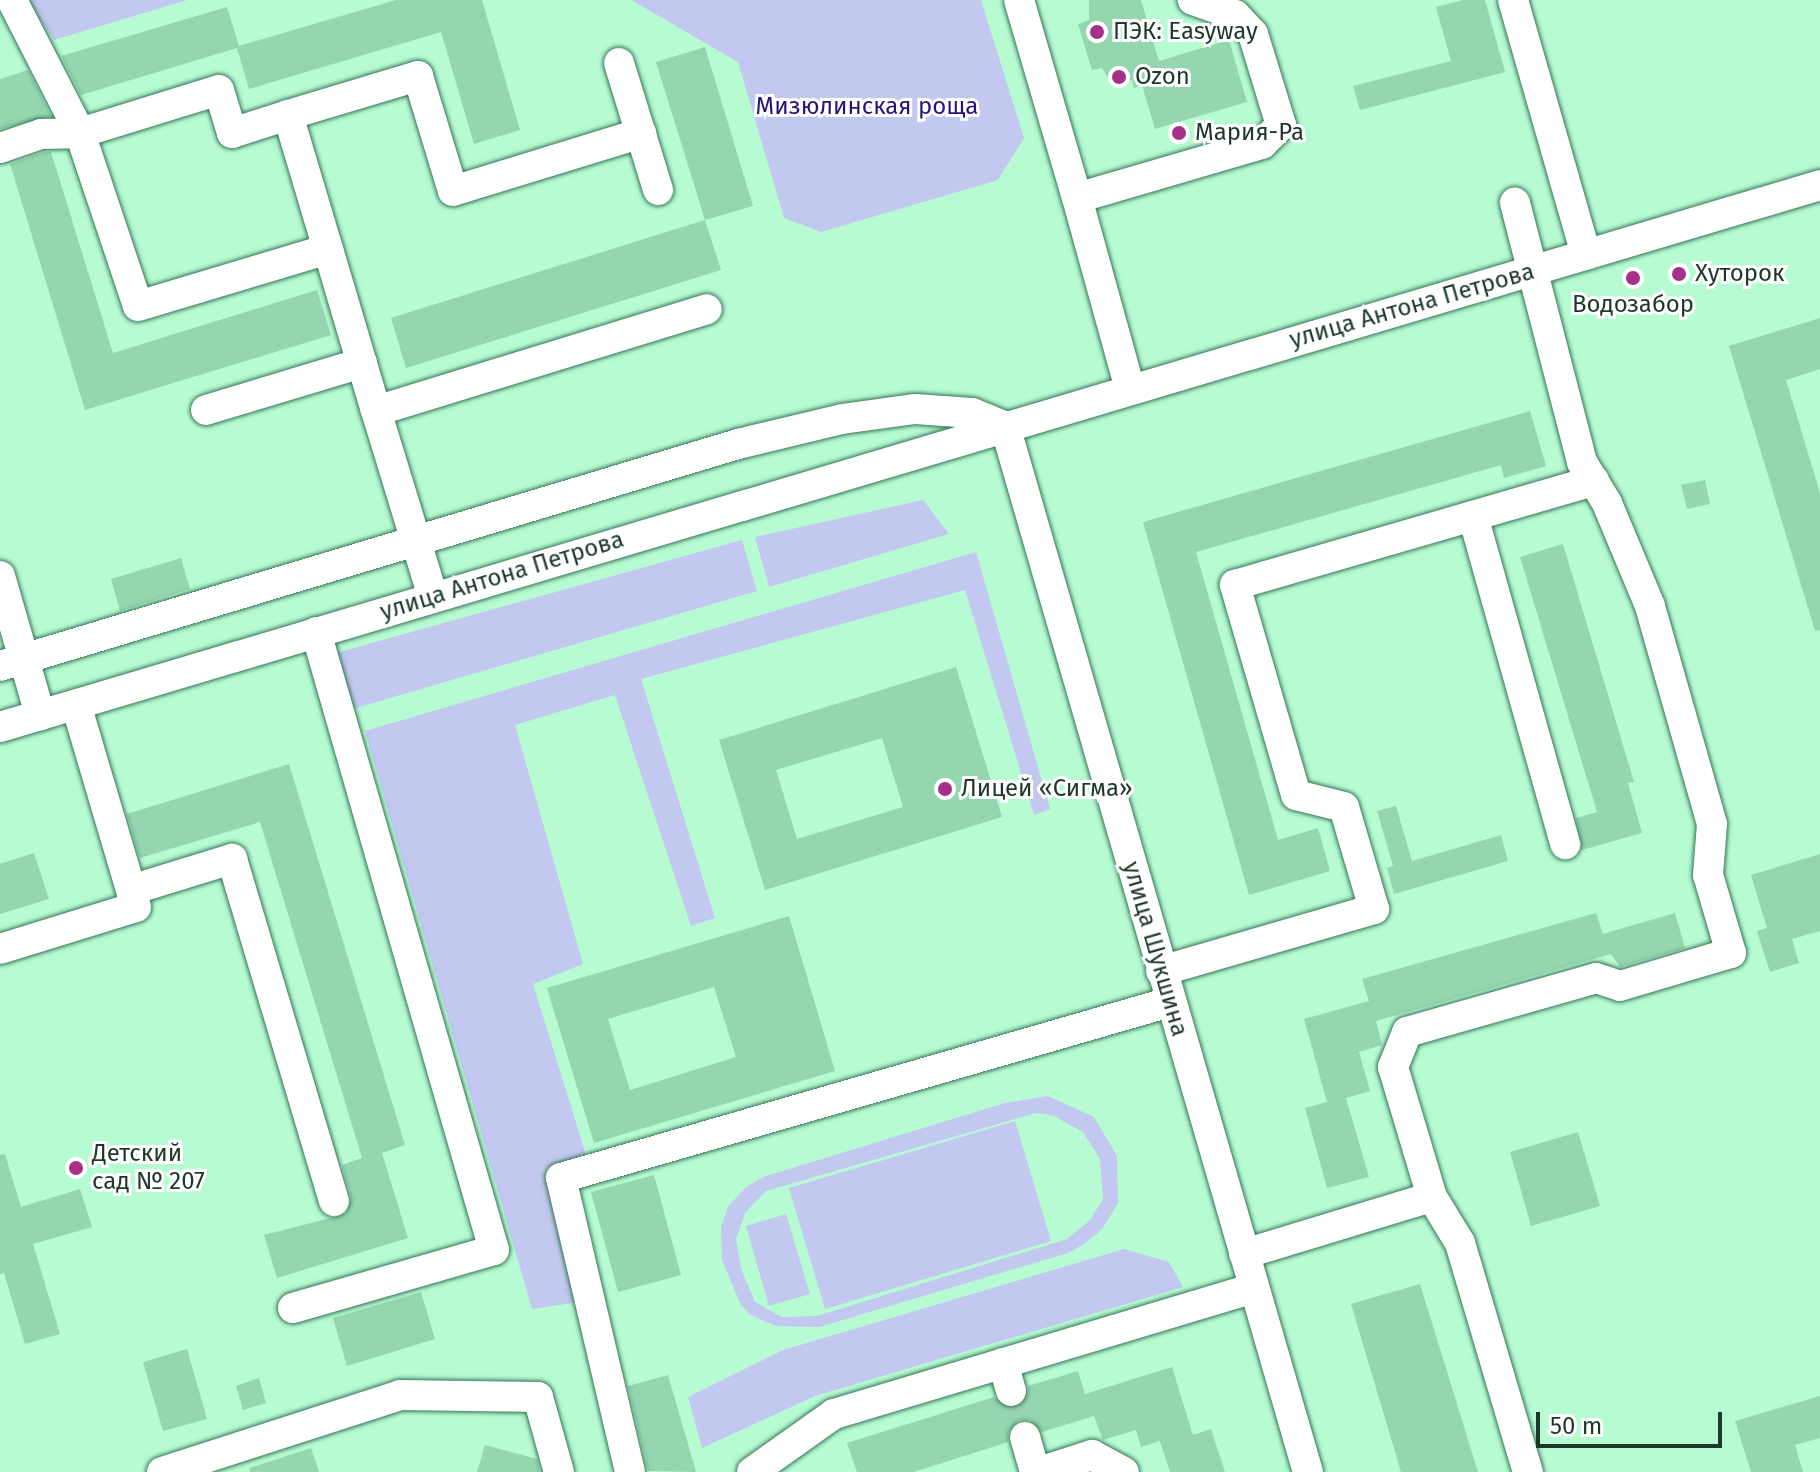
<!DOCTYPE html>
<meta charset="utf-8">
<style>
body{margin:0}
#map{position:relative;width:1820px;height:1472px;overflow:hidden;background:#b7fbd3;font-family:"Fira Sans",sans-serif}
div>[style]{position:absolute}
.green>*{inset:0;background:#c2c8f0}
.building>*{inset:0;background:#93d6af}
.minor-tunnel>*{height:30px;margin-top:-15px;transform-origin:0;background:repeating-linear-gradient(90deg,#98d4b1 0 30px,transparent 0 45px)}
.roads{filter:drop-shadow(0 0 2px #347654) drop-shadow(0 0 2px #347654)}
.minor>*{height:30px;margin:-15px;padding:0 15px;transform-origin:15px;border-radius:15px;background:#fff}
.dots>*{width:22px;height:22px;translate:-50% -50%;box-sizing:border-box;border:4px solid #fff;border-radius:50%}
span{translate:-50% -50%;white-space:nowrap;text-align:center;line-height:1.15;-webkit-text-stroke:6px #fff;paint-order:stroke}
.poi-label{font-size:24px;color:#1d3829}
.left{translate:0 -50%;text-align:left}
.park-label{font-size:24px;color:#25147b}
.street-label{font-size:24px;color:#1d3829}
.scale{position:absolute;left:1536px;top:1412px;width:186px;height:36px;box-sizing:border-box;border:4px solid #1d3829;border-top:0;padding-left:10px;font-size:24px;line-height:28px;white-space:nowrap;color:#1d3829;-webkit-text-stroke:6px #fff;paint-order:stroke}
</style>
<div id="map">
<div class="green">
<i style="clip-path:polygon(26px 0,187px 0,54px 40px)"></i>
<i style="clip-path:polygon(631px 0,981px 0,1024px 138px,998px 180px,821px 232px,784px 218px,738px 62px)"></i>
<i style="clip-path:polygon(923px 500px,949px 534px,769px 587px,755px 537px)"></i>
<i style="clip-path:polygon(742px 540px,757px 591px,349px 710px,336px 653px)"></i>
<i style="clip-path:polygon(976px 552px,1050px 809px,1034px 815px,965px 590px,641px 679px,715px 918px,691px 926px,615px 695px,515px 725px,583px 964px,533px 984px,587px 1158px,546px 1169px,580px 1302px,532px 1309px,365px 731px)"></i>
<i style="clip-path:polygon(evenodd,1048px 1096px,1094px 1117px,1117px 1156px,1118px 1203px,1102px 1229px,1084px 1244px,1068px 1253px,819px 1327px,776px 1326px,749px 1314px,740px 1303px,722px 1260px,721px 1227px,728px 1207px,746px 1187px,763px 1177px,1005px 1103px,1048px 1096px,1036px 1113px,1052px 1115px,1083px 1132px,1100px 1159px,1103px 1199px,1090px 1220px,1067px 1239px,817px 1316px,782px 1317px,755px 1302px,741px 1269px,736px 1239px,745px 1213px,766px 1191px,1036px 1113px)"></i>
<i style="clip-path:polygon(1015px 1121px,1051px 1241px,825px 1309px,789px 1188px)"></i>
<i style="clip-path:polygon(786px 1214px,810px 1294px,769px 1306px,746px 1226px)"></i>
<i style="clip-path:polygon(1124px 1249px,1169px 1262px,1183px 1287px,815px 1396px,702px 1448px,688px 1397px,783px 1350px)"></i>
</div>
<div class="building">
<i style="clip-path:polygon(396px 0,482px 0,520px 130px,474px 144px,441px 32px,249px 89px,237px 48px,81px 95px,61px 56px,227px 7px,239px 46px)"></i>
<i style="clip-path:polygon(1089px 0,1141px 0,1159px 61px,1229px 40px,1247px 102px,1155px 129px,1142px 85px,1134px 88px,1132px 80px,1113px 86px,1102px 68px,1092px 70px,1078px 24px,1089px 20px)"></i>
<i style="clip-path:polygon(1463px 0,1485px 0,1505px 72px,1360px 110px,1353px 86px,1451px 61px,1436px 7px)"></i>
<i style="clip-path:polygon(705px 47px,753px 206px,705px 220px,656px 62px)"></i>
<i style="clip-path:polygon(28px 70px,51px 116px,0 129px,0 79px)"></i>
<i style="clip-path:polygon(44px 152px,51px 152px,113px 353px,317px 290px,331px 335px,85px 410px,10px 164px)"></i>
<i style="clip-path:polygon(705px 220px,721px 270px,406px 368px,391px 318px)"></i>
<i style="clip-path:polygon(1820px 318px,1820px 369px,1786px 380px,1820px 493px,1820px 630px,1815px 631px,1729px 346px)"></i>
<i style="clip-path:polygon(1530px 411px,1546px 466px,1504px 478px,1501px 465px,1196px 552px,1278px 840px,1318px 828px,1330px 871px,1249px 895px,1143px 522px)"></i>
<i style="clip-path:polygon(1705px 480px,1710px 504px,1687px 509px,1681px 485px)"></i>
<i style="clip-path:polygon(1563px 544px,1634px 782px,1628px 783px,1642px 833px,1582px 850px,1576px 818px,1597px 812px,1520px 557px)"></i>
<i style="clip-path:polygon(181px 558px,190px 589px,120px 611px,111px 579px)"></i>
<i style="clip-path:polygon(evenodd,956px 667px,1002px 817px,765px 890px,719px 740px,956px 667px,882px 738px,903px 807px,797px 839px,776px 770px,882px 738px)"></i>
<i style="clip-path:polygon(289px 764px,405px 1145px,382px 1153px,408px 1238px,277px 1278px,264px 1235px,346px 1214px,351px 1197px,342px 1165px,362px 1158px,260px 822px,140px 858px,127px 814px)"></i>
<i style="clip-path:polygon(1396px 806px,1412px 861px,1501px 835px,1508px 861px,1394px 894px,1387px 868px,1393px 866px,1377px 811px)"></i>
<i style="clip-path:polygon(34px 853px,49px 899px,0 914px,0 864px)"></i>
<i style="clip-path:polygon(1820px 854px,1820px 931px,1792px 939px,1799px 963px,1770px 972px,1757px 931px,1767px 928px,1751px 875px)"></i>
<i style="clip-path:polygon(1596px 913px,1603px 934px,1675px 913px,1685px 948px,1620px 967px,1611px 954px,1376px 1021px,1382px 1045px,1359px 1052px,1370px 1091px,1346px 1098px,1369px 1177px,1327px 1188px,1305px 1108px,1327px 1102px,1304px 1019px,1369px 1001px,1362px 979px)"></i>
<i style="clip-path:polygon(evenodd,789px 916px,835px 1071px,594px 1143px,547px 988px,789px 916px,714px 987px,736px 1057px,630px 1090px,608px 1019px,714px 987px)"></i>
<i style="clip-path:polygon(1578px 1132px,1600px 1206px,1531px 1226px,1510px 1152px)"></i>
<i style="clip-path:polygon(5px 1154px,21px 1207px,80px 1189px,92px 1227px,33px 1244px,60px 1334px,25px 1344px,4px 1273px,0 1274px,0 1155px)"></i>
<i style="clip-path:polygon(654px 1175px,681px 1275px,618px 1292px,591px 1192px)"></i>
<i style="clip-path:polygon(1420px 1284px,1478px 1472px,1401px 1472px,1351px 1304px)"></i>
<i style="clip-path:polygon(421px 1292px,435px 1339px,347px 1366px,333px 1318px)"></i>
<i style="clip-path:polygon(187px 1349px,207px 1419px,163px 1431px,143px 1362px)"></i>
<i style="clip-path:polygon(1172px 1367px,1193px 1435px,1211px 1429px,1225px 1472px,1170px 1472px,1160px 1441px,1141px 1447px,1136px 1430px,1103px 1440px,1094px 1416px,1042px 1432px,1030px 1420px,1019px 1420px,1008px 1432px,1008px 1442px,914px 1472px,857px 1472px,847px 1443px,994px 1397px,1006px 1408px,1017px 1408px,1028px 1396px,1028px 1386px,1078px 1371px,1085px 1394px)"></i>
<i style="clip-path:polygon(668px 1375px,696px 1472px,648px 1471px,628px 1386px)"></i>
<i style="clip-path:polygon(259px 1378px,266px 1403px,243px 1410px,236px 1386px)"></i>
<i style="clip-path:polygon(1820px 1396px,1820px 1438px,1795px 1445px,1803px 1472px,1751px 1472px,1735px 1421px)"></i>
<i style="clip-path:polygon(485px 1445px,537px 1459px,540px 1472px,477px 1472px)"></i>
<i style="clip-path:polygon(311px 1448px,319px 1472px,250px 1472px,249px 1468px)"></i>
</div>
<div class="minor-tunnel">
<i style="left:1011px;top:1391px;width:48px;rotate:73.1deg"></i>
</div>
<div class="roads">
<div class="minor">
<i style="left:1019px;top:0;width:206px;rotate:73.7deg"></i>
<i style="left:1513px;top:0;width:265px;rotate:74deg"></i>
<i style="left:13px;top:2px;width:147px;rotate:62.9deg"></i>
<i style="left:80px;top:133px;width:182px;rotate:71.5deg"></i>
<i style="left:138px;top:306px;width:198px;rotate:-16.7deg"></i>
<i style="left:328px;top:249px;width:169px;rotate:73.5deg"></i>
<i style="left:619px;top:63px;width:133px;rotate:72.9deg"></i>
<i style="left:288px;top:115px;width:136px;rotate:-16.7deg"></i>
<i style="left:418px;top:76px;width:120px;rotate:73.1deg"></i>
<i style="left:453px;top:191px;width:197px;rotate:-17.1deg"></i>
<i style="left:0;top:148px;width:43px;rotate:-18.9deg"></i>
<i style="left:41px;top:134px;width:39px;rotate:-1deg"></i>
<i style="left:80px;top:133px;width:145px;rotate:-17.2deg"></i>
<i style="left:219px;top:90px;width:45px;rotate:73.2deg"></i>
<i style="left:232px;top:133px;width:59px;rotate:-17.8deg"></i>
<i style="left:288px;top:115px;width:140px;rotate:73.4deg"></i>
<i style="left:1130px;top:389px;width:198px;rotate:-105.5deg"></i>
<i style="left:1077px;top:198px;width:193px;rotate:-16.3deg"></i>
<i style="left:1262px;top:144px;width:27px;rotate:-45deg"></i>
<i style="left:1281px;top:125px;width:95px;rotate:-107.1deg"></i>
<i style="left:1253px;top:34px;width:26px;rotate:-133deg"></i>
<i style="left:1235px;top:15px;width:45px;rotate:-160.3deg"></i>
<i style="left:206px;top:410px;width:163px;rotate:-16.8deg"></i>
<i style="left:1005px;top:426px;width:1089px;rotate:73.85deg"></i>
<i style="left:1473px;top:516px;width:341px;rotate:74.3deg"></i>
<i style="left:0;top:576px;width:145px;rotate:73.9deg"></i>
<i style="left:433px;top:597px;width:195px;rotate:-107deg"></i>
<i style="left:376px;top:411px;width:346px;rotate:-17.1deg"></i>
<i style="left:0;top:666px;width:771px;rotate:-16.74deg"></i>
<i style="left:738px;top:444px;width:107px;rotate:-13.5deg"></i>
<i style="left:842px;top:419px;width:74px;rotate:-7.8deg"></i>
<i style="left:915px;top:409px;width:57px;rotate:4deg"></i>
<i style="left:972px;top:413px;width:35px;rotate:22deg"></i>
<i style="left:0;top:727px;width:1899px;rotate:-16.58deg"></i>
<i style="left:131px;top:890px;width:106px;rotate:-17.1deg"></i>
<i style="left:232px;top:859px;width:357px;rotate:73.4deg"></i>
<i style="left:0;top:949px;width:142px;rotate:-17.2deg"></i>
<i style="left:136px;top:907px;width:211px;rotate:-106.5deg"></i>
<i style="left:1161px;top:971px;width:222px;rotate:-16.2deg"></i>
<i style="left:1374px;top:909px;width:106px;rotate:-106.4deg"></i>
<i style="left:1344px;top:807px;width:49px;rotate:-166deg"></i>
<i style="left:1296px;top:795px;width:219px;rotate:-106.2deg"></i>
<i style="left:1235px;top:585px;width:374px;rotate:-16.2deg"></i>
<i style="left:1432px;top:1197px;width:136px;rotate:-106.7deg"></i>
<i style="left:1393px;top:1067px;width:38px;rotate:-68deg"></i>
<i style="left:1407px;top:1032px;width:197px;rotate:-15.9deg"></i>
<i style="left:1596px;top:978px;width:25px;rotate:18deg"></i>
<i style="left:1620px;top:986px;width:116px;rotate:-16.6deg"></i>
<i style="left:1731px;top:953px;width:81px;rotate:-106.4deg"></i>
<i style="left:1708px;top:875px;width:51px;rotate:-85.5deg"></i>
<i style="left:1712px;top:824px;width:227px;rotate:-105.9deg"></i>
<i style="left:1650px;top:606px;width:112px;rotate:-112.7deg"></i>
<i style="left:1607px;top:503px;width:48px;rotate:-121.4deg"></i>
<i style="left:1582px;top:462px;width:268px;rotate:-104.5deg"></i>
<i style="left:1244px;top:1254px;width:196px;rotate:-16.9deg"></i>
<i style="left:1432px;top:1197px;width:54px;rotate:58.7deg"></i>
<i style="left:1460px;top:1243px;width:239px;rotate:73.5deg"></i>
<i style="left:293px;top:1308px;width:209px;rotate:-16.1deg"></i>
<i style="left:494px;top:1250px;width:643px;rotate:-106.07deg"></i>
<i style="left:1003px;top:1363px;width:29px;rotate:74deg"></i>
<i style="left:1025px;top:1437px;width:36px;rotate:74deg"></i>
<i style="left:162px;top:1472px;width:250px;rotate:-17.9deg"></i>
<i style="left:400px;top:1395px;width:138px;rotate:0.8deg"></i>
<i style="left:538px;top:1397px;width:78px;rotate:74.4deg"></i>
<i style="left:630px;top:1472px;width:302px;rotate:-103.2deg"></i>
<i style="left:561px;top:1178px;width:634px;rotate:-16.12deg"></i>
<i style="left:752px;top:1472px;width:100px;rotate:-35.3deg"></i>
<i style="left:834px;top:1414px;width:438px;rotate:-16.7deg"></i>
<i style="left:1039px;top:1472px;width:56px;rotate:-17.8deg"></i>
<i style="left:1092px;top:1455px;width:36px;rotate:28deg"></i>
</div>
</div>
<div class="dots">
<i style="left:1097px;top:32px;background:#a5318b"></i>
<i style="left:1119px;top:77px;background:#a5318b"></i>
<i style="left:1179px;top:133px;background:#a5318b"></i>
<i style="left:1679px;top:274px;background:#a5318b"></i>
<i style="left:1633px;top:278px;background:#a5318b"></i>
<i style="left:945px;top:789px;background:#a5318b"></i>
<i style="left:76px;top:1168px;background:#a5318b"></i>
</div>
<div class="poi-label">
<span class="left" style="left:1113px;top:32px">ПЭК: Easyway</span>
<span class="left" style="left:1135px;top:77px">Ozon</span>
<span class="left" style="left:1195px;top:133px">Мария-Ра</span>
<span class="left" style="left:1695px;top:274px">Хуторок</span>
<span style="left:1633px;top:305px">Водозабор</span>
<span class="left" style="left:961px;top:789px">Лицей «Сигма»</span>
<span class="left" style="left:92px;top:1168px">Детский<br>сад № 207</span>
</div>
<div class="park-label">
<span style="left:867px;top:107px">Мизюлинская роща</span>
</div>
<div class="street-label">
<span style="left:1412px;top:306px;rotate:-16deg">улица Антона Петрова</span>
<span style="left:502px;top:576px;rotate:-17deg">улица Антона Петрова</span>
<span style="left:1155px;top:949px;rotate:74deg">улица Шукшина</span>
</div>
<div class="scale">50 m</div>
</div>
